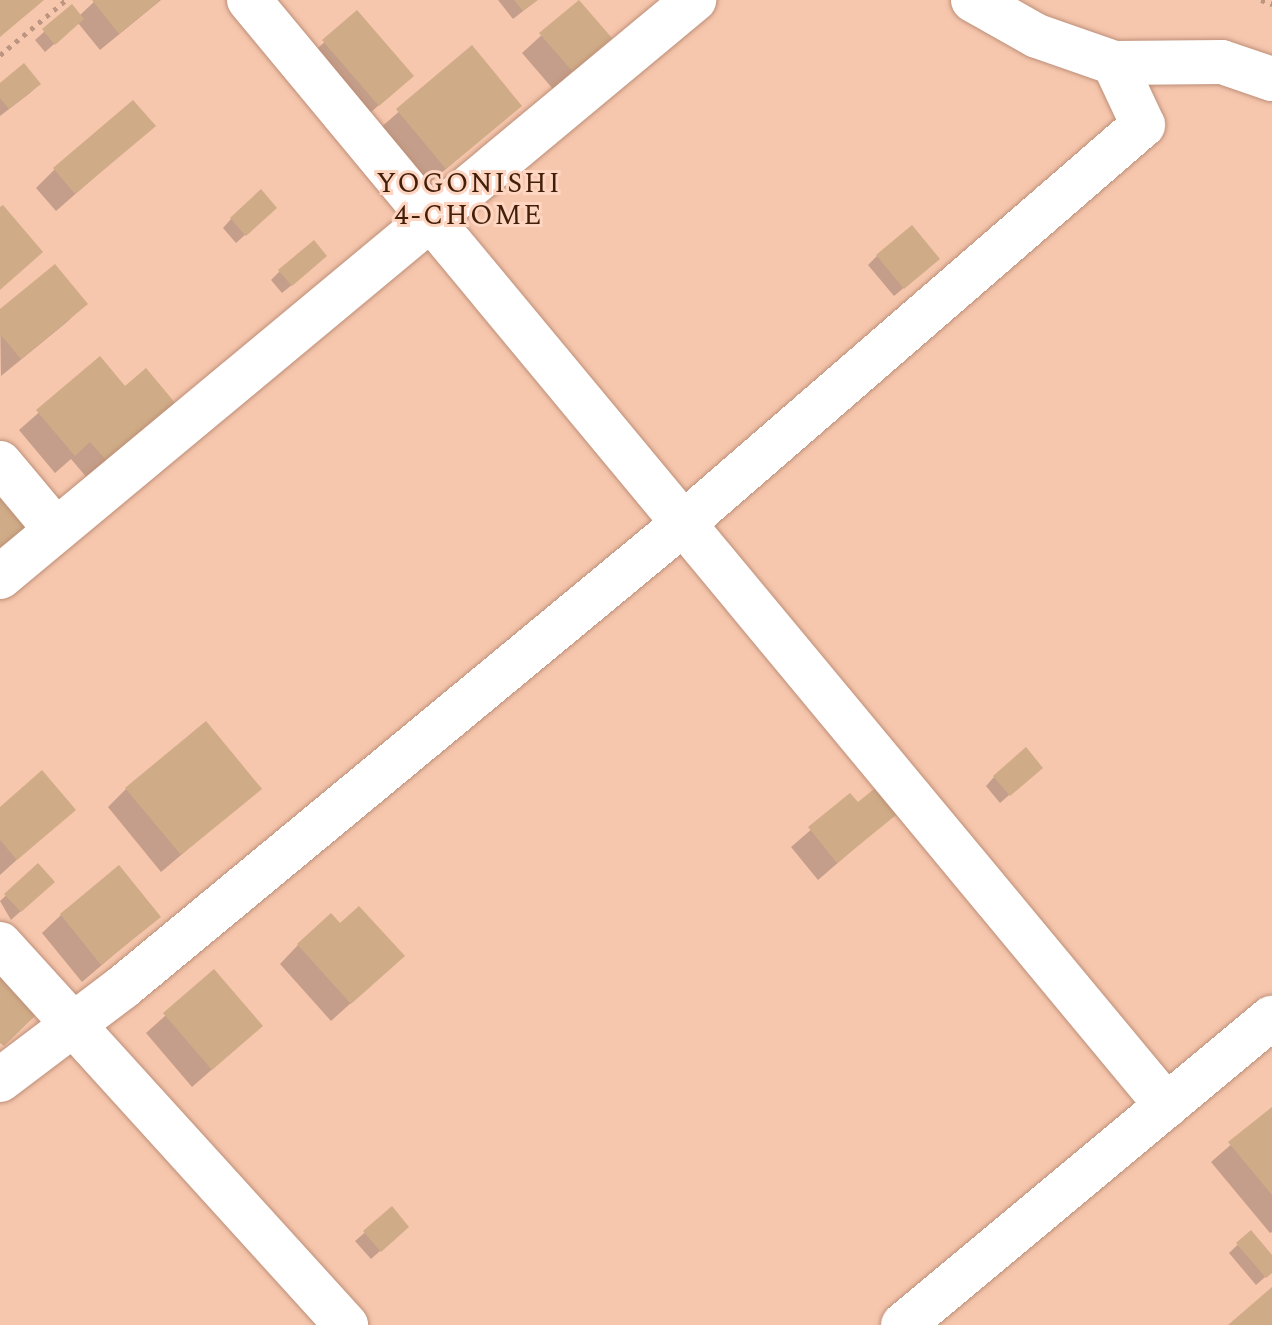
<!DOCTYPE html>
<style>
body{margin:0}
#map{position:relative;width:1272px;height:1325px;overflow:hidden;background:#f6c6ad;font-family:Spectral,serif}
div>[style]{position:absolute}
.shadow>*{inset:0;background:#0003}
.building>*{inset:0;background:#cfac87}
.path>*{height:5px;margin-top:-2.5px;transform-origin:0;background:repeating-linear-gradient(90deg,#bd9682 0 4px,transparent 0 10px)}
.roads{filter:drop-shadow(0 0 2px #bd8f78) drop-shadow(0 0 2px #bd8f78)}
.minor>*{height:44px;margin:-22px;padding:0 22px;transform-origin:22px;border-radius:22px;background:#fff}
span{translate:-50% -50%;white-space:nowrap;text-align:center;line-height:1.15;-webkit-text-stroke:6px #fdd5c1;paint-order:stroke}
.neighbourhood-label{font-size:28px;color:#431e09;letter-spacing:2px}
</style>
<div id="map">
<div class="shadow">
<i style="clip-path:polygon(96px 0,161px 0,100px 50px,78px 23px,45px 52px,35px 40px,72px 7px,79px 16px)"></i>
<i style="clip-path:polygon(498px 0,537px 0,513px 19px)"></i>
<i style="clip-path:polygon(578px 2px,609px 38px,553px 89px,522px 53px)"></i>
<i style="clip-path:polygon(357px 12px,411px 76px,359px 123px,305px 60px)"></i>
<i style="clip-path:polygon(472px 48px,520px 106px,426px 186px,379px 129px)"></i>
<i style="clip-path:polygon(39px 84px,30px 93px,0 116px,0 86px)"></i>
<i style="clip-path:polygon(153px 126px,56px 211px,36px 188px,55px 169px)"></i>
<i style="clip-path:polygon(265px 217px,236px 243px,223px 228px,231px 219px)"></i>
<i style="clip-path:polygon(877px 256px,929px 267px,894px 296px,868px 265px)"></i>
<i style="clip-path:polygon(316px 265px,282px 293px,271px 280px,280px 271px)"></i>
<i style="clip-path:polygon(85px 304px,67px 322px,1px 376px,0 312px)"></i>
<i style="clip-path:polygon(100px 359px,125px 388px,174px 403px,88px 479px,71px 459px,55px 473px,19px 430px)"></i>
<i style="clip-path:polygon(1031px 776px,1000px 803px,986px 786px,994px 777px)"></i>
<i style="clip-path:polygon(126px 789px,259px 789px,161px 872px,108px 807px)"></i>
<i style="clip-path:polygon(850px 796px,858px 805px,898px 811px,818px 880px,791px 847px)"></i>
<i style="clip-path:polygon(0 809px,73px 809px,0 875px)"></i>
<i style="clip-path:polygon(38px 866px,43px 891px,11px 920px,0 901px)"></i>
<i style="clip-path:polygon(61px 915px,158px 917px,82px 982px,42px 933px)"></i>
<i style="clip-path:polygon(340px 926px,383px 974px,331px 1021px,280px 964px,298px 945px)"></i>
<i style="clip-path:polygon(214px 972px,241px 1044px,192px 1087px,146px 1033px)"></i>
<i style="clip-path:polygon(1272px 1109px,1272px 1232px,1270px 1233px,1211px 1162px)"></i>
<i style="clip-path:polygon(392px 1209px,398px 1235px,371px 1259px,355px 1241px)"></i>
<i style="clip-path:polygon(1250px 1233px,1272px 1258px,1272px 1271px,1256px 1285px,1229px 1253px)"></i>
</div>
<div class="building">
<i style="clip-path:polygon(0 0,44px 0,0 37px)"></i>
<i style="clip-path:polygon(92px 0,160px 0,119px 34px)"></i>
<i style="clip-path:polygon(514px 0,538px 0,523px 11px)"></i>
<i style="clip-path:polygon(579px 0,612px 38px,573px 72px,539px 33px)"></i>
<i style="clip-path:polygon(72px 4px,84px 19px,55px 45px,42px 29px)"></i>
<i style="clip-path:polygon(357px 10px,414px 76px,379px 106px,322px 40px)"></i>
<i style="clip-path:polygon(472px 45px,522px 106px,446px 169px,396px 109px)"></i>
<i style="clip-path:polygon(24px 63px,41px 84px,9px 109px,0 98px,0 83px)"></i>
<i style="clip-path:polygon(133px 100px,156px 126px,75px 194px,53px 168px)"></i>
<i style="clip-path:polygon(261px 189px,277px 208px,246px 236px,230px 218px)"></i>
<i style="clip-path:polygon(3px 205px,43px 252px,0 290px,0 207px)"></i>
<i style="clip-path:polygon(912px 225px,940px 259px,904px 289px,876px 255px)"></i>
<i style="clip-path:polygon(314px 240px,327px 256px,292px 286px,278px 270px)"></i>
<i style="clip-path:polygon(55px 264px,88px 304px,21px 359px,0 334px,0 309px)"></i>
<i style="clip-path:polygon(100px 356px,125px 386px,146px 368px,176px 404px,108px 462px,90px 442px,75px 456px,36px 410px)"></i>
<i style="clip-path:polygon(0 492px,28px 527px,0 550px)"></i>
<i style="clip-path:polygon(206px 721px,262px 789px,181px 855px,125px 788px)"></i>
<i style="clip-path:polygon(1026px 747px,1043px 768px,1010px 796px,993px 776px)"></i>
<i style="clip-path:polygon(42px 770px,76px 810px,17px 860px,0 840px,0 807px)"></i>
<i style="clip-path:polygon(879px 785px,901px 811px,837px 863px,808px 827px,850px 793px,858px 802px)"></i>
<i style="clip-path:polygon(38px 863px,55px 882px,21px 912px,4px 894px)"></i>
<i style="clip-path:polygon(119px 865px,161px 917px,101px 965px,60px 914px)"></i>
<i style="clip-path:polygon(359px 906px,405px 956px,351px 1004px,297px 944px,331px 913px,340px 923px)"></i>
<i style="clip-path:polygon(214px 969px,263px 1026px,212px 1070px,163px 1013px)"></i>
<i style="clip-path:polygon(0 974px,38px 1013px,4px 1046px,0 1043px)"></i>
<i style="clip-path:polygon(1272px 1107px,1272px 1195px,1228px 1142px)"></i>
<i style="clip-path:polygon(392px 1206px,409px 1227px,381px 1252px,363px 1231px)"></i>
<i style="clip-path:polygon(1251px 1230px,1272px 1255px,1272px 1273px,1266px 1278px,1236px 1243px)"></i>
<i style="clip-path:polygon(1272px 1287px,1272px 1325px,1228px 1325px)"></i>
</div>
<div class="path">
<i style="left:1261px;top:0;width:12px;rotate:20deg"></i>
<i style="left:0;top:55px;width:86px;rotate:-39.8deg"></i>
</div>
<div class="roads">
<div class="minor">
<i style="left:249px;top:0;width:1437px;rotate:50.31deg"></i>
<i style="left:973px;top:0;width:73px;rotate:29.4deg"></i>
<i style="left:1037px;top:36px;width:82px;rotate:19.3deg"></i>
<i style="left:1114px;top:63px;width:108px;rotate:-0.5deg"></i>
<i style="left:1222px;top:62px;width:53px;rotate:18.8deg"></i>
<i style="left:0;top:463px;width:87px;rotate:50.1deg"></i>
<i style="left:0;top:577px;width:903px;rotate:-39.74deg"></i>
<i style="left:0;top:944px;width:515px;rotate:47.76deg"></i>
<i style="left:0;top:1080px;width:154px;rotate:-37.1deg"></i>
<i style="left:123px;top:987px;width:729px;rotate:-39.6deg"></i>
<i style="left:685px;top:522px;width:606px;rotate:-40.92deg"></i>
<i style="left:1143px;top:125px;width:68px;rotate:-115.1deg"></i>
<i style="left:903px;top:1325px;width:480px;rotate:-39.8deg"></i>
</div>
</div>
<div class="neighbourhood-label">
<span style="left:469px;top:200px">YOGONISHI<br>4-CHOME</span>
</div>
</div>
